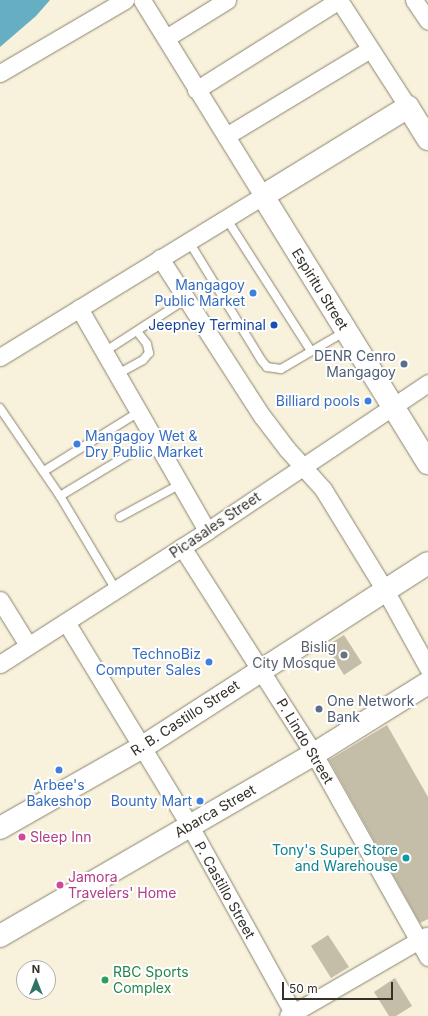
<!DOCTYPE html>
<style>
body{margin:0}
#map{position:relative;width:428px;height:1016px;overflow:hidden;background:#f8f1db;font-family:Inter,sans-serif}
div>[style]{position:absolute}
.water>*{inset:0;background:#66afc3}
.building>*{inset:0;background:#c4bda8}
.roads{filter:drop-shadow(0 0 1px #89836f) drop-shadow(0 0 1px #89836f)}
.lane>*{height:8px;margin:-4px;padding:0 4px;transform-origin:4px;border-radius:4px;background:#fff}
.street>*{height:17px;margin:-8.5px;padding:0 8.5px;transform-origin:8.5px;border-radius:8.5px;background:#fff}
.secondary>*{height:22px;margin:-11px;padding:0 11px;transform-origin:11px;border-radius:11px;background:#fff}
.dots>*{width:11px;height:11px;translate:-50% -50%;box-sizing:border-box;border:2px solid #fff;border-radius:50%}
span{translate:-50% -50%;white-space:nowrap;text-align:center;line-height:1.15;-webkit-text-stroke:4px #fff;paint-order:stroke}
.shop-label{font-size:14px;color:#366cbe}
.right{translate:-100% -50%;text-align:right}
.left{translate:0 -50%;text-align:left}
.street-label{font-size:14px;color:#343129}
.transit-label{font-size:14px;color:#164399}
.service-label{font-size:14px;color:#4e5e75}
.worship-label{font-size:14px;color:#5b616d}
.hotel-label{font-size:14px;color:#b23c85}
.culture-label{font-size:14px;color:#0d838f}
.leisure-label{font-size:14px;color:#27864d}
.north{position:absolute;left:16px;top:960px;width:40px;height:40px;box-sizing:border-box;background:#fff;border:1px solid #aeada9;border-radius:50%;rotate:0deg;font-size:11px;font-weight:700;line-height:16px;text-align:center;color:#343129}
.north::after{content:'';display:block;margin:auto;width:14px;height:18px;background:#317364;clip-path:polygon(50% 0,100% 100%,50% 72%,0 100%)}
.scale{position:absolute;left:282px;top:982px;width:111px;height:18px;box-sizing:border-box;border:2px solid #343129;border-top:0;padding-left:5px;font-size:12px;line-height:14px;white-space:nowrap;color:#343129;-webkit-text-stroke:3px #fff;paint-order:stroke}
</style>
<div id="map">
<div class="water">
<i style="clip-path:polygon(0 0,50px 0,36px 16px,0 47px)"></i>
</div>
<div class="building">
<i style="clip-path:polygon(344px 635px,362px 663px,344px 675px,326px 646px)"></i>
<i style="clip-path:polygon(387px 725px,428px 797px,428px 919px,420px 923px,329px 760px)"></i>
<i style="clip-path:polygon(328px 935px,349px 967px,331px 978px,311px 946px)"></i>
<i style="clip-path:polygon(395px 978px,412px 1006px,396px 1016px,389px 1016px,374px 992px)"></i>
</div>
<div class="roads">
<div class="lane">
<i style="left:226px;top:218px;width:158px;rotate:57.4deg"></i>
<i style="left:188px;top:240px;width:142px;rotate:58.6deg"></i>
<i style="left:262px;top:361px;width:8px;rotate:50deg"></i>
<i style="left:267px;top:367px;width:14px;rotate:8deg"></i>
<i style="left:281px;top:369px;width:75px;rotate:-30.3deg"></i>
<i style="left:104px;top:352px;width:98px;rotate:-32.9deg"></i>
<i style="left:116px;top:375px;width:31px;rotate:-29deg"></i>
<i style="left:143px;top:360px;width:9px;rotate:-49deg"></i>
<i style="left:149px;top:353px;width:9px;rotate:-103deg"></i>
<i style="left:147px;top:344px;width:16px;rotate:-128deg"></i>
<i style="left:0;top:408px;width:107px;rotate:55.7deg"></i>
<i style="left:60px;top:496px;width:109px;rotate:59.2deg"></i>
<i style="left:44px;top:471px;width:110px;rotate:-31.9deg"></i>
<i style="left:60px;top:496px;width:109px;rotate:-31.1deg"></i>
<i style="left:120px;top:517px;width:67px;rotate:-28.5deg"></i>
</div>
<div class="street">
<i style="left:339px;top:0;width:127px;rotate:57.2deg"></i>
<i style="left:414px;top:0;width:25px;rotate:56deg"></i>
<i style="left:166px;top:38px;width:72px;rotate:-31.9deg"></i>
<i style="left:0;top:73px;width:145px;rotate:-30.3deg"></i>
<i style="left:196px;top:90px;width:169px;rotate:-32.2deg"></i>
<i style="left:226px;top:136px;width:168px;rotate:-31.1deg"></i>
<i style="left:160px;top:258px;width:188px;rotate:57.2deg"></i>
<i style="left:262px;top:416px;width:41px;rotate:52.9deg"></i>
<i style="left:287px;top:449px;width:54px;rotate:48deg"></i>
<i style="left:323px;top:489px;width:119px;rotate:58.5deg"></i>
<i style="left:385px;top:590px;width:89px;rotate:61.1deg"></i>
<i style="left:79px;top:308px;width:257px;rotate:60.1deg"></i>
<i style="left:0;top:357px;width:308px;rotate:-31.5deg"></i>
<i style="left:263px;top:196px;width:230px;rotate:-121.7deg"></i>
<i style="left:182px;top:547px;width:246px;rotate:57.5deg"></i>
<i style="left:314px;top:754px;width:233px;rotate:60.7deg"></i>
<i style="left:0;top:600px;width:53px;rotate:58.1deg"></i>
<i style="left:66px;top:622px;width:239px;rotate:58.7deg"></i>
<i style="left:190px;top:826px;width:217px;rotate:61.1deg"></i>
<i style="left:0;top:664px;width:246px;rotate:-32.7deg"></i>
<i style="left:207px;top:531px;width:266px;rotate:-33.8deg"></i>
<i style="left:288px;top:1016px;width:160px;rotate:-30.1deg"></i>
</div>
<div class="secondary">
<i style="left:428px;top:139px;width:38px;rotate:-122deg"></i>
<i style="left:408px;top:107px;width:170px;rotate:148.5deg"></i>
<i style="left:263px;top:196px;width:314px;rotate:58.3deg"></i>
<i style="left:0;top:828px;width:162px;rotate:-29.6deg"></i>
<i style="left:141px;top:748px;width:341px;rotate:-32.8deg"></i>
<i style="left:0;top:936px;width:363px;rotate:-30.1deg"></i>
<i style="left:314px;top:754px;width:134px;rotate:-31.9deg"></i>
</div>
</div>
<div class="dots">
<i style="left:253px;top:293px;background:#3f7fe0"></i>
<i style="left:274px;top:325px;background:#1a4fb4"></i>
<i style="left:404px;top:364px;background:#5c6f8a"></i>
<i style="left:368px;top:401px;background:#3f7fe0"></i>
<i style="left:77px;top:444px;background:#3f7fe0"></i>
<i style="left:344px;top:655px;background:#6b7280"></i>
<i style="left:209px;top:662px;background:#3f7fe0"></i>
<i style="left:319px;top:709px;background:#5c6f8a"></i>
<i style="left:59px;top:770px;background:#3f7fe0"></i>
<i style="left:200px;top:801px;background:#3f7fe0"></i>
<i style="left:22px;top:837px;background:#d1479c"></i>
<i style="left:406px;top:858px;background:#0f9aa8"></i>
<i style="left:60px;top:885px;background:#d1479c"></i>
<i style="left:105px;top:980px;background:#2e9e5b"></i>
</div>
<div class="shop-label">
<span class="right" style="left:245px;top:293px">Mangagoy<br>Public Market</span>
<span class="right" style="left:360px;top:401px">Billiard pools</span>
<span class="left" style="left:85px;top:444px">Mangagoy Wet &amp;<br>Dry Public Market</span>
<span class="right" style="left:201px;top:662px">TechnoBiz<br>Computer Sales</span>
<span style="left:59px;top:793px">Arbee's<br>Bakeshop</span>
<span class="right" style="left:192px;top:801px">Bounty Mart</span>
</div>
<div class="street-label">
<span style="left:320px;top:289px;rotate:58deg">Espiritu Street</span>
<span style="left:215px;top:525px;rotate:-34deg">Picasales Street</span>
<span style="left:185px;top:718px;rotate:-33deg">R. B. Castillo Street</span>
<span style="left:305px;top:741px;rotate:59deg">P. Lindo Street</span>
<span style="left:215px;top:811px;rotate:-30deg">Abarca Street</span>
<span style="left:225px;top:890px;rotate:61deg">P. Castillo Street</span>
</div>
<div class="transit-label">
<span class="right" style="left:266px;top:325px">Jeepney Terminal</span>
</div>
<div class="service-label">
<span class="right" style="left:396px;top:364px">DENR Cenro<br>Mangagoy</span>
<span class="left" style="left:327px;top:709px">One Network<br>Bank</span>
</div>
<div class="worship-label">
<span class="right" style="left:336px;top:655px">Bislig<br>City Mosque</span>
</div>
<div class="hotel-label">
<span class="left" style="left:30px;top:837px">Sleep Inn</span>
<span class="left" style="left:68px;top:885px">Jamora<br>Travelers' Home</span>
</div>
<div class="culture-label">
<span class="right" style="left:398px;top:858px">Tony's Super Store<br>and Warehouse</span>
</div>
<div class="leisure-label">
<span class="left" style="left:113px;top:980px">RBC Sports<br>Complex</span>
</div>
<div class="north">N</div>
<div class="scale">50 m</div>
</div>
